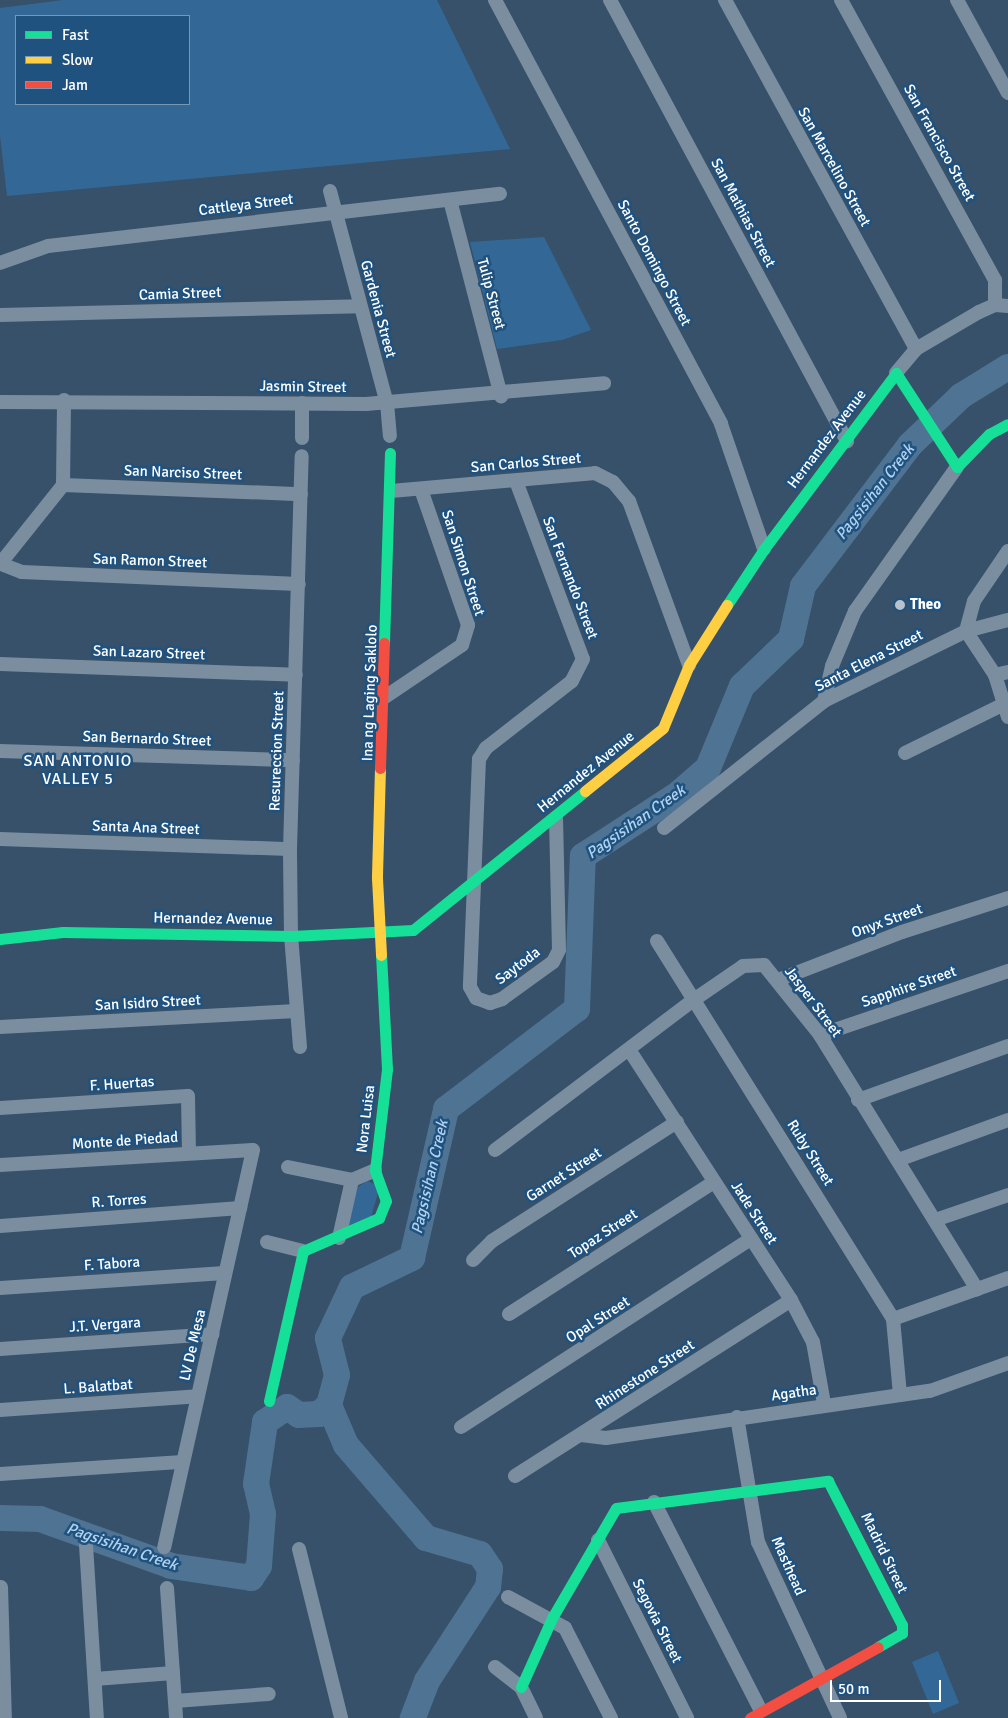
<!DOCTYPE html>
<style>
body{margin:0}
#map{position:relative;width:1008px;height:1718px;overflow:hidden;background:#365169;font-family:Signika,sans-serif}
div>[style]{position:absolute}
.green>*{inset:0;background:#336896}
.river>*{height:26px;margin:-13px;padding:0 13px;transform-origin:13px;border-radius:13px;background:#4f7393}
.street>*{height:14px;margin:-7px;padding:0 7px;transform-origin:7px;border-radius:7px;background:#7b8ea0}
.fast>*{height:11px;margin:-5.5px;padding:0 5.5px;transform-origin:5.5px;border-radius:5.5px;background:#16e098}
.slow>*{height:11px;margin:-5.5px;padding:0 5.5px;transform-origin:5.5px;border-radius:5.5px;background:#ffcf43}
.jam>*{height:11px;margin:-5.5px;padding:0 5.5px;transform-origin:5.5px;border-radius:5.5px;background:#f24e42}
.dots>*{width:14px;height:14px;translate:-50% -50%;box-sizing:border-box;border:2px solid #20527f;border-radius:50%}
span{translate:-50% -50%;white-space:nowrap;text-align:center;line-height:1.15;-webkit-text-stroke:5px #20527f;paint-order:stroke}
.street-label{font-size:15px;color:#fff}
.poi-label{font-size:15px;color:#fff;font-weight:700}
.left{translate:0 -50%;text-align:left}
.water-label{font-size:16px;color:#b0d2ef;font-style:italic}
.neighbourhood-label{font-size:16px;color:#fff;letter-spacing:1px}
.legend{position:absolute;left:15px;top:15px;width:175px;height:90px;box-sizing:border-box;background:#20527f;border:1px solid #7997b2;margin:0;padding:6px 9px;list-style:none;font-size:15px;color:#fff}
.legend li{display:flex;align-items:center;gap:10px;height:25px}
.legend b{width:25px;border:1px solid #7997b2}
.scale{position:absolute;left:830px;top:1680px;width:111px;height:22px;box-sizing:border-box;border:2px solid #fff;border-top:0;padding-left:6px;font-size:15px;line-height:18px;white-space:nowrap;color:#fff;-webkit-text-stroke:4px #20527f;paint-order:stroke}
</style>
<div id="map">
<div class="green">
<i style="clip-path:polygon(evenodd,63px 0,437px 0,510px 149px,7px 196px,0 136px,0 8px,63px 0,16px 16px,189px 16px,189px 104px,16px 104px,16px 16px)"></i>
<i style="clip-path:polygon(544px 237px,591px 330px,562px 340px,497px 349px,470px 242px)"></i>
<i style="clip-path:polygon(367px 1181px,380px 1186px,371px 1217px,348px 1228px,355px 1189px)"></i>
<i style="clip-path:polygon(938px 1651px,959px 1703px,933px 1714px,912px 1662px)"></i>
</div>
<div class="river">
<i style="left:329px;top:1405px;width:43px;rotate:67deg"></i>
<i style="left:346px;top:1445px;width:123px;rotate:49.3deg"></i>
<i style="left:426px;top:1538px;width:56px;rotate:16.5deg"></i>
<i style="left:480px;top:1554px;width:18px;rotate:56deg"></i>
<i style="left:490px;top:1569px;width:18px;rotate:96deg"></i>
<i style="left:488px;top:1587px;width:112px;rotate:123deg"></i>
<i style="left:427px;top:1681px;width:40px;rotate:111deg"></i>
<i style="left:0;top:1518px;width:40px;rotate:1.4deg"></i>
<i style="left:40px;top:1519px;width:139px;rotate:19.7deg"></i>
<i style="left:171px;top:1566px;width:81px;rotate:8.5deg"></i>
<i style="left:251px;top:1578px;width:14px;rotate:-56deg"></i>
<i style="left:259px;top:1566px;width:52px;rotate:-85.6deg"></i>
<i style="left:263px;top:1514px;width:31px;rotate:-103deg"></i>
<i style="left:256px;top:1484px;width:63px;rotate:-81.7deg"></i>
<i style="left:265px;top:1422px;width:27px;rotate:-34deg"></i>
<i style="left:287px;top:1407px;width:14px;rotate:34deg"></i>
<i style="left:299px;top:1415px;width:20px;rotate:-3deg"></i>
<i style="left:319px;top:1414px;width:13px;rotate:-42deg"></i>
<i style="left:329px;top:1405px;width:31px;rotate:-75deg"></i>
<i style="left:337px;top:1375px;width:38px;rotate:-104deg"></i>
<i style="left:328px;top:1338px;width:56px;rotate:-64.8deg"></i>
<i style="left:352px;top:1287px;width:67px;rotate:-25.8deg"></i>
<i style="left:412px;top:1258px;width:153px;rotate:-77.1deg"></i>
<i style="left:446px;top:1109px;width:165px;rotate:-37.4deg"></i>
<i style="left:577px;top:1009px;width:153px;rotate:-87.8deg"></i>
<i style="left:583px;top:856px;width:112px;rotate:-33deg"></i>
<i style="left:677px;top:795px;width:41px;rotate:-41.1deg"></i>
<i style="left:708px;top:768px;width:89px;rotate:-67.5deg"></i>
<i style="left:742px;top:686px;width:68px;rotate:-43.8deg"></i>
<i style="left:791px;top:639px;width:54px;rotate:-77.2deg"></i>
<i style="left:803px;top:586px;width:177px;rotate:-52.8deg"></i>
<i style="left:910px;top:445px;width:71px;rotate:-43.9deg"></i>
<i style="left:961px;top:396px;width:55px;rotate:-31.7deg"></i>
</div>
<div class="street">
<i style="left:495px;top:0;width:480px;rotate:61.9deg"></i>
<i style="left:721px;top:424px;width:132px;rotate:71deg"></i>
<i style="left:610px;top:0;width:501px;rotate:61.75deg"></i>
<i style="left:725px;top:0;width:398px;rotate:61.3deg"></i>
<i style="left:841px;top:0;width:320px;rotate:61.2deg"></i>
<i style="left:995px;top:280px;width:25px;rotate:90deg"></i>
<i style="left:957px;top:0;width:106px;rotate:61.3deg"></i>
<i style="left:330px;top:191px;width:220px;rotate:75deg"></i>
<i style="left:387px;top:403px;width:33px;rotate:85deg"></i>
<i style="left:450px;top:200px;width:203px;rotate:75.4deg"></i>
<i style="left:0;top:263px;width:51px;rotate:-19.5deg"></i>
<i style="left:48px;top:246px;width:455px;rotate:-6.6deg"></i>
<i style="left:0;top:315px;width:360px;rotate:-1.4deg"></i>
<i style="left:896px;top:373px;width:31px;rotate:-50deg"></i>
<i style="left:916px;top:349px;width:73px;rotate:-30.4deg"></i>
<i style="left:979px;top:312px;width:17px;rotate:-24deg"></i>
<i style="left:995px;top:305px;width:13px;rotate:4deg"></i>
<i style="left:0;top:402px;width:366px;rotate:0.3deg"></i>
<i style="left:366px;top:404px;width:239px;rotate:-5deg"></i>
<i style="left:302px;top:403px;width:35px;rotate:90deg"></i>
<i style="left:516px;top:481px;width:190px;rotate:69.4deg"></i>
<i style="left:583px;top:659px;width:25px;rotate:117deg"></i>
<i style="left:572px;top:681px;width:109px;rotate:142.1deg"></i>
<i style="left:486px;top:748px;width:13px;rotate:122deg"></i>
<i style="left:479px;top:759px;width:228px;rotate:92.3deg"></i>
<i style="left:470px;top:987px;width:13px;rotate:61deg"></i>
<i style="left:476px;top:998px;width:15px;rotate:20deg"></i>
<i style="left:490px;top:1003px;width:13px;rotate:-18deg"></i>
<i style="left:502px;top:999px;width:63px;rotate:-36deg"></i>
<i style="left:553px;top:962px;width:13px;rotate:-63deg"></i>
<i style="left:559px;top:950px;width:132px;rotate:-91.3deg"></i>
<i style="left:63px;top:485px;width:238px;rotate:2.2deg"></i>
<i style="left:391px;top:491px;width:205px;rotate:-5deg"></i>
<i style="left:595px;top:473px;width:20px;rotate:27deg"></i>
<i style="left:613px;top:482px;width:25px;rotate:50deg"></i>
<i style="left:629px;top:501px;width:175px;rotate:69.9deg"></i>
<i style="left:1008px;top:551px;width:60px;rotate:124.2deg"></i>
<i style="left:974px;top:601px;width:31px;rotate:105deg"></i>
<i style="left:966px;top:631px;width:53px;rotate:56.6deg"></i>
<i style="left:995px;top:675px;width:44px;rotate:72.8deg"></i>
<i style="left:0;top:564px;width:101px;rotate:-51.4deg"></i>
<i style="left:63px;top:485px;width:85px;rotate:-89.3deg"></i>
<i style="left:1px;top:564px;width:22px;rotate:21deg"></i>
<i style="left:22px;top:572px;width:277px;rotate:2.5deg"></i>
<i style="left:0;top:664px;width:296px;rotate:2.1deg"></i>
<i style="left:995px;top:675px;width:13px;rotate:-13deg"></i>
<i style="left:385px;top:697px;width:93px;rotate:-34deg"></i>
<i style="left:462px;top:645px;width:21px;rotate:-73deg"></i>
<i style="left:468px;top:625px;width:144px;rotate:-109.1deg"></i>
<i style="left:824px;top:701px;width:36px;rotate:-77deg"></i>
<i style="left:832px;top:666px;width:60px;rotate:-67.3deg"></i>
<i style="left:855px;top:611px;width:176px;rotate:-54.7deg"></i>
<i style="left:0;top:751px;width:293px;rotate:1.8deg"></i>
<i style="left:905px;top:753px;width:110px;rotate:-26.3deg"></i>
<i style="left:664px;top:828px;width:204px;rotate:-38.4deg"></i>
<i style="left:824px;top:701px;width:158px;rotate:-26.2deg"></i>
<i style="left:966px;top:631px;width:43px;rotate:-14.7deg"></i>
<i style="left:0;top:839px;width:290px;rotate:2deg"></i>
<i style="left:657px;top:941px;width:446px;rotate:58deg"></i>
<i style="left:893px;top:1319px;width:76px;rotate:84.7deg"></i>
<i style="left:778px;top:980px;width:133px;rotate:-21.2deg"></i>
<i style="left:902px;top:932px;width:111px;rotate:-17.8deg"></i>
<i style="left:0;top:1027px;width:297px;rotate:-3.1deg"></i>
<i style="left:820px;top:1035px;width:199px;rotate:-18.8deg"></i>
<i style="left:300px;top:1047px;width:111px;rotate:-94.6deg"></i>
<i style="left:291px;top:936px;width:87px;rotate:-90.7deg"></i>
<i style="left:290px;top:849px;width:393px;rotate:-88.3deg"></i>
<i style="left:630px;top:1051px;width:297px;rotate:57.1deg"></i>
<i style="left:791px;top:1300px;width:47px;rotate:62.4deg"></i>
<i style="left:813px;top:1342px;width:63px;rotate:79.9deg"></i>
<i style="left:858px;top:1100px;width:159px;rotate:-19.8deg"></i>
<i style="left:0;top:1108px;width:188px;rotate:-3.7deg"></i>
<i style="left:188px;top:1096px;width:57px;rotate:89deg"></i>
<i style="left:495px;top:1150px;width:251px;rotate:-37.1deg"></i>
<i style="left:695px;top:999px;width:58px;rotate:-34.5deg"></i>
<i style="left:743px;top:966px;width:21px;rotate:-3deg"></i>
<i style="left:764px;top:965px;width:90px;rotate:51.3deg"></i>
<i style="left:820px;top:1035px;width:299px;rotate:58.3deg"></i>
<i style="left:898px;top:1160px;width:117px;rotate:-20deg"></i>
<i style="left:0;top:1165px;width:253px;rotate:-3.4deg"></i>
<i style="left:253px;top:1150px;width:407px;rotate:102.6deg"></i>
<i style="left:288px;top:1167px;width:65px;rotate:11.5deg"></i>
<i style="left:352px;top:1180px;width:25px;rotate:-23deg"></i>
<i style="left:938px;top:1219px;width:74px;rotate:-18.9deg"></i>
<i style="left:0;top:1226px;width:241px;rotate:-4.3deg"></i>
<i style="left:339px;top:1238px;width:59px;rotate:-77.4deg"></i>
<i style="left:267px;top:1242px;width:37px;rotate:14deg"></i>
<i style="left:473px;top:1260px;width:27px;rotate:-45deg"></i>
<i style="left:492px;top:1241px;width:220px;rotate:-32.8deg"></i>
<i style="left:0;top:1288px;width:225px;rotate:-3.8deg"></i>
<i style="left:509px;top:1314px;width:244px;rotate:-32.8deg"></i>
<i style="left:893px;top:1319px;width:122px;rotate:-19.6deg"></i>
<i style="left:0;top:1349px;width:213px;rotate:-4deg"></i>
<i style="left:0;top:1410px;width:198px;rotate:-4deg"></i>
<i style="left:737px;top:1417px;width:127px;rotate:80.5deg"></i>
<i style="left:758px;top:1542px;width:194px;rotate:65deg"></i>
<i style="left:461px;top:1427px;width:346px;rotate:-33deg"></i>
<i style="left:581px;top:1435px;width:25px;rotate:7deg"></i>
<i style="left:606px;top:1438px;width:327px;rotate:-8.3deg"></i>
<i style="left:930px;top:1391px;width:83px;rotate:-19.7deg"></i>
<i style="left:0;top:1474px;width:183px;rotate:-3.8deg"></i>
<i style="left:515px;top:1476px;width:327px;rotate:-32.5deg"></i>
<i style="left:654px;top:1502px;width:233px;rotate:62.9deg"></i>
<i style="left:598px;top:1540px;width:199px;rotate:63.4deg"></i>
<i style="left:86px;top:1545px;width:173px;rotate:86.4deg"></i>
<i style="left:299px;top:1549px;width:174px;rotate:76deg"></i>
<i style="left:1px;top:1587px;width:131px;rotate:88.3deg"></i>
<i style="left:167px;top:1588px;width:130px;rotate:86deg"></i>
<i style="left:508px;top:1597px;width:65px;rotate:28.5deg"></i>
<i style="left:565px;top:1628px;width:101px;rotate:62.9deg"></i>
<i style="left:495px;top:1667px;width:33px;rotate:38deg"></i>
<i style="left:521px;top:1687px;width:34px;rotate:64deg"></i>
<i style="left:95px;top:1679px;width:78px;rotate:-4.4deg"></i>
<i style="left:175px;top:1701px;width:94px;rotate:-4.3deg"></i>
</div>
<div class="fast">
<i style="left:727px;top:605px;width:67px;rotate:-56.5deg"></i>
<i style="left:764px;top:549px;width:220px;rotate:-53.1deg"></i>
<i style="left:896px;top:373px;width:112px;rotate:57deg"></i>
<i style="left:957px;top:467px;width:46px;rotate:-45.9deg"></i>
<i style="left:989px;top:434px;width:21px;rotate:-28deg"></i>
<i style="left:384px;top:643px;width:190px;rotate:-88.2deg"></i>
<i style="left:0;top:939px;width:63px;rotate:-6.3deg"></i>
<i style="left:63px;top:932px;width:228px;rotate:1deg"></i>
<i style="left:291px;top:936px;width:122px;rotate:-2.8deg"></i>
<i style="left:413px;top:930px;width:221px;rotate:-38.9deg"></i>
<i style="left:269px;top:1401px;width:154px;rotate:-77.2deg"></i>
<i style="left:303px;top:1251px;width:83px;rotate:-23.5deg"></i>
<i style="left:379px;top:1218px;width:18px;rotate:-68deg"></i>
<i style="left:386px;top:1201px;width:33px;rotate:-110deg"></i>
<i style="left:375px;top:1170px;width:102px;rotate:-83.2deg"></i>
<i style="left:387px;top:1069px;width:114px;rotate:-93deg"></i>
<i style="left:521px;top:1687px;width:76px;rotate:-65.8deg"></i>
<i style="left:552px;top:1618px;width:127px;rotate:-59.8deg"></i>
<i style="left:616px;top:1508px;width:214px;rotate:-7.3deg"></i>
<i style="left:828px;top:1481px;width:162px;rotate:62.8deg"></i>
<i style="left:902px;top:1625px;width:8px;rotate:90deg"></i>
<i style="left:902px;top:1633px;width:28px;rotate:150deg"></i>
</div>
<div class="slow">
<i style="left:380px;top:768px;width:110px;rotate:91.6deg"></i>
<i style="left:377px;top:878px;width:77px;rotate:87deg"></i>
<i style="left:585px;top:791px;width:100px;rotate:-38.9deg"></i>
<i style="left:663px;top:728px;width:68px;rotate:-67.6deg"></i>
<i style="left:689px;top:665px;width:71px;rotate:-57.7deg"></i>
</div>
<div class="jam">
<i style="left:380px;top:768px;width:125px;rotate:-88.2deg"></i>
<i style="left:750px;top:1718px;width:146px;rotate:-29deg"></i>
</div>
<div class="dots">
<i style="left:900px;top:605px;background:#b9c2ca"></i>
</div>
<div class="street-label">
<span style="left:939px;top:143px;rotate:61deg">San Francisco Street</span>
<span style="left:834px;top:167px;rotate:61deg">San Marcelino Street</span>
<span style="left:246px;top:205px;rotate:-7deg">Cattleya Street</span>
<span style="left:743px;top:213px;rotate:62deg">San Mathias Street</span>
<span style="left:654px;top:263px;rotate:62deg">Santo Domingo Street</span>
<span style="left:180px;top:294px;rotate:-2deg">Camia Street</span>
<span style="left:491px;top:294px;rotate:75deg">Tulip Street</span>
<span style="left:378px;top:309px;rotate:75deg">Gardenia Street</span>
<span style="left:303px;top:387px;rotate:1deg">Jasmin Street</span>
<span style="left:827px;top:439px;rotate:-53deg">Hernandez Avenue</span>
<span style="left:526px;top:463px;rotate:-5deg">San Carlos Street</span>
<span style="left:183px;top:473px;rotate:2deg">San Narciso Street</span>
<span style="left:150px;top:561px;rotate:2deg">San Ramon Street</span>
<span style="left:463px;top:563px;rotate:72deg">San Simon Street</span>
<span style="left:570px;top:578px;rotate:69deg">San Fernando Street</span>
<span style="left:149px;top:653px;rotate:2deg">San Lazaro Street</span>
<span style="left:869px;top:661px;rotate:-27deg">Santa Elena Street</span>
<span style="left:370px;top:693px;rotate:-88deg">Ina ng Laging Saklolo</span>
<span style="left:147px;top:739px;rotate:2deg">San Bernardo Street</span>
<span style="left:277px;top:751px;rotate:-88deg">Resureccion Street</span>
<span style="left:586px;top:772px;rotate:-39deg">Hernandez Avenue</span>
<span style="left:146px;top:828px;rotate:2deg">Santa Ana Street</span>
<span style="left:213px;top:919px;rotate:1deg">Hernandez Avenue</span>
<span style="left:887px;top:921px;rotate:-20deg">Onyx Street</span>
<span style="left:518px;top:966px;rotate:-37deg">Saytoda</span>
<span style="left:909px;top:987px;rotate:-19deg">Sapphire Street</span>
<span style="left:813px;top:1002px;rotate:53deg">Jasper Street</span>
<span style="left:148px;top:1003px;rotate:-3deg">San Isidro Street</span>
<span style="left:122px;top:1084px;rotate:-4deg">F. Huertas</span>
<span style="left:366px;top:1119px;rotate:-83deg">Nora Luisa</span>
<span style="left:125px;top:1141px;rotate:-4deg">Monte de Piedad</span>
<span style="left:810px;top:1153px;rotate:58deg">Ruby Street</span>
<span style="left:564px;top:1175px;rotate:-33deg">Garnet Street</span>
<span style="left:119px;top:1201px;rotate:-4deg">R. Torres</span>
<span style="left:754px;top:1213px;rotate:57deg">Jade Street</span>
<span style="left:603px;top:1234px;rotate:-33deg">Topaz Street</span>
<span style="left:112px;top:1264px;rotate:-4deg">F. Tabora</span>
<span style="left:598px;top:1320px;rotate:-33deg">Opal Street</span>
<span style="left:105px;top:1325px;rotate:-4deg">J.T. Vergara</span>
<span style="left:193px;top:1345px;rotate:-77deg">LV De Mesa</span>
<span style="left:645px;top:1375px;rotate:-33deg">Rhinestone Street</span>
<span style="left:98px;top:1387px;rotate:-4deg">L. Balatbat</span>
<span style="left:794px;top:1393px;rotate:-8deg">Agatha</span>
<span style="left:884px;top:1553px;rotate:64deg">Madrid Street</span>
<span style="left:788px;top:1566px;rotate:66deg">Masthead</span>
<span style="left:657px;top:1621px;rotate:63deg">Segovia Street</span>
</div>
<div class="poi-label">
<span class="left" style="left:910px;top:605px">Theo</span>
</div>
<div class="water-label">
<span style="left:875px;top:492px;rotate:-52deg">Pagsisihan Creek</span>
<span style="left:636px;top:822px;rotate:-35deg">Pagsisihan Creek</span>
<span style="left:430px;top:1177px;rotate:-77deg">Pagsisihan Creek</span>
<span style="left:122px;top:1547px;rotate:19deg">Pagsisihan Creek</span>
</div>
<div class="neighbourhood-label">
<span style="left:78px;top:770px">SAN ANTONIO<br>VALLEY 5</span>
</div>
<ul class="legend">
<li><b style="height:6px;background:#16e098"></b>Fast</li>
<li><b style="height:6px;background:#ffcf43"></b>Slow</li>
<li><b style="height:6px;background:#f24e42"></b>Jam</li>
</ul>
<div class="scale">50 m</div>
</div>
